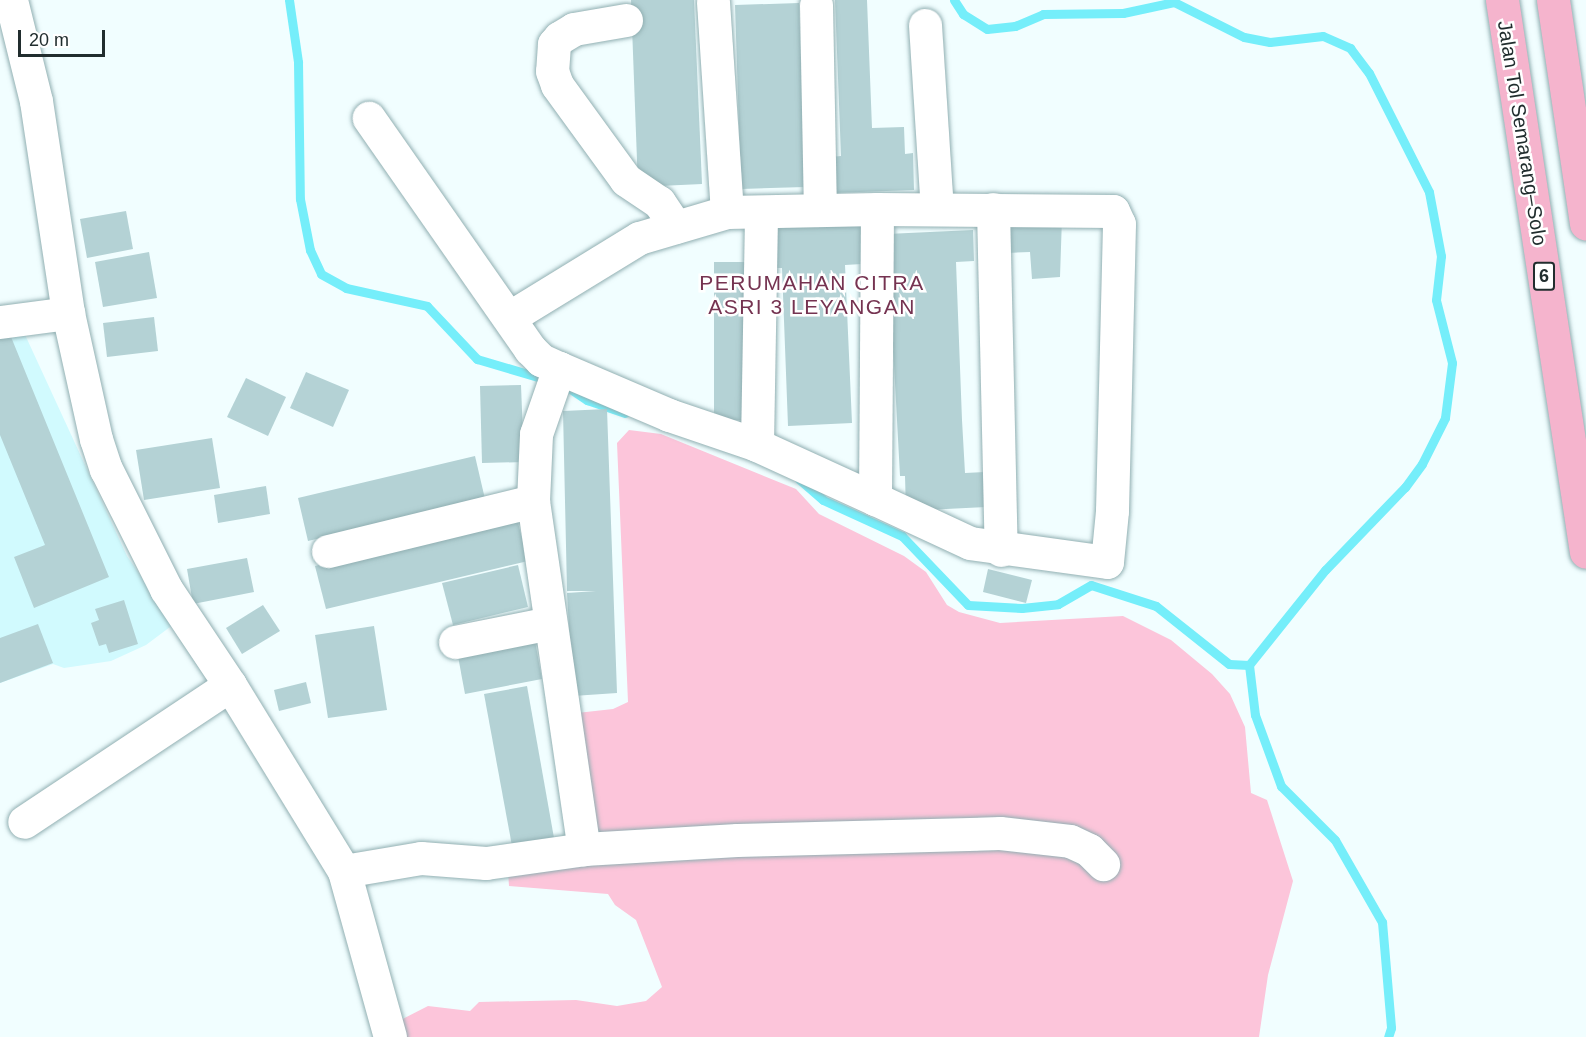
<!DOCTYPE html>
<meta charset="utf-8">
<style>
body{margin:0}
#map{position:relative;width:1586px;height:1037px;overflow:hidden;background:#f1feff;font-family:Arial,sans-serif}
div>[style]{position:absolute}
.built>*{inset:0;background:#d1fafe}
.green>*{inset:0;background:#fcc5da}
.stream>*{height:9px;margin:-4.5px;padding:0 4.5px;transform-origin:4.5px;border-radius:4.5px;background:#75eefa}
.building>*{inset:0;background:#b4d2d5}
.roads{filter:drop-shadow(0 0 2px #91afb2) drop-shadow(0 0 2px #91afb2)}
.minor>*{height:33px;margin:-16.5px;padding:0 16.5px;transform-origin:16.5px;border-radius:16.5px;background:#fff}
.highway>*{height:33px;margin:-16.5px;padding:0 16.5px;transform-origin:16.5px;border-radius:16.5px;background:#f5b4cd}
span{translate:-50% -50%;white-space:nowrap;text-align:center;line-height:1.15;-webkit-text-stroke:5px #fff;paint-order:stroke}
.shield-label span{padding:2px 4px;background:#fff;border:2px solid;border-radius:4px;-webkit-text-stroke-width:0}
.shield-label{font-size:18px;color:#212d2e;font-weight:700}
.street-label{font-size:20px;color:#212d2e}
.neighbourhood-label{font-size:21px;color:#753351;letter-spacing:1.5px}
.scale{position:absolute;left:18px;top:30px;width:87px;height:27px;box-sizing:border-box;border:3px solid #212d2e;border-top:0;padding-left:8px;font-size:18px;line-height:21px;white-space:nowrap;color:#212d2e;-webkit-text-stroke:4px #fff;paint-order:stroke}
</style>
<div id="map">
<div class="built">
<i style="clip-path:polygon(0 325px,21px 326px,127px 556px,174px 624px,146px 645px,111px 661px,64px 668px,53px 664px,0 683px)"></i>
</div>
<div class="green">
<i style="clip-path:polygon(629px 430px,661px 434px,796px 489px,819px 514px,904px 556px,926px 572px,947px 605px,959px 612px,1000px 623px,1123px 616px,1171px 640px,1212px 674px,1230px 694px,1245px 727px,1251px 793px,1267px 800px,1293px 881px,1268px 975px,1259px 1037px,386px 1037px,385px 1028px,428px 1006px,470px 1011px,479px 1002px,576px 1000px,617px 1006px,646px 1001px,662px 987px,636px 920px,615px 905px,608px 894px,509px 886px,508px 872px,581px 857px,577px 713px,613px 709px,628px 702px,617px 443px)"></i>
</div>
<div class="stream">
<i style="left:289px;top:0;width:63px;rotate:81.7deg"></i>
<i style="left:298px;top:62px;width:137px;rotate:89.2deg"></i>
<i style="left:300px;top:199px;width:52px;rotate:78.9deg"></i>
<i style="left:310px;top:250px;width:26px;rotate:65deg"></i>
<i style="left:321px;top:274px;width:29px;rotate:29deg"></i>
<i style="left:346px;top:288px;width:83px;rotate:12.5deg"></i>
<i style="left:427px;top:306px;width:73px;rotate:46.7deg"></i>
<i style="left:477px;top:359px;width:74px;rotate:16.5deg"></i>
<i style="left:954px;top:0;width:17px;rotate:57deg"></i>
<i style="left:963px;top:14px;width:28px;rotate:32deg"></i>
<i style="left:987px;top:29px;width:28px;rotate:-6deg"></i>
<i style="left:1015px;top:26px;width:30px;rotate:-23deg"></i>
<i style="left:1043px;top:14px;width:80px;rotate:-0.7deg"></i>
<i style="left:1123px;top:13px;width:52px;rotate:-12.2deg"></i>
<i style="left:1174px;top:2px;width:78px;rotate:26.6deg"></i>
<i style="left:1244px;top:37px;width:26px;rotate:11deg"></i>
<i style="left:1270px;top:42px;width:53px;rotate:-6.5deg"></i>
<i style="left:1323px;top:36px;width:30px;rotate:24deg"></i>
<i style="left:1350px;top:48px;width:31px;rotate:53deg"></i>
<i style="left:1369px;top:73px;width:133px;rotate:63.2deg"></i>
<i style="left:1429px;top:192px;width:65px;rotate:79.4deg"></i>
<i style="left:1441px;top:256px;width:44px;rotate:96.5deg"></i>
<i style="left:1436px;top:300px;width:65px;rotate:75.7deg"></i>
<i style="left:1452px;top:363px;width:55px;rotate:97.3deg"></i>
<i style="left:1445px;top:418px;width:51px;rotate:116.6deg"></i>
<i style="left:1422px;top:464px;width:29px;rotate:126deg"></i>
<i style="left:1405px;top:487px;width:115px;rotate:133.9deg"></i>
<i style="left:1325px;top:570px;width:122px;rotate:128.7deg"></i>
<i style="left:1249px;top:665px;width:50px;rotate:83.2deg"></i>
<i style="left:1255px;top:715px;width:76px;rotate:69.9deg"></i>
<i style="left:1281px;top:786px;width:76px;rotate:45deg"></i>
<i style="left:1335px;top:840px;width:95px;rotate:60.2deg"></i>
<i style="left:1382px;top:922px;width:106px;rotate:85.1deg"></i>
<i style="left:1391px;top:1028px;width:9px;rotate:108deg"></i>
<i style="left:569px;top:388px;width:22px;rotate:34deg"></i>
<i style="left:587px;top:400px;width:40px;rotate:18.9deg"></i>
<i style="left:799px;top:479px;width:32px;rotate:41deg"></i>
<i style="left:823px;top:500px;width:87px;rotate:24.5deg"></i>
<i style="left:902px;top:536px;width:95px;rotate:46.3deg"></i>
<i style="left:968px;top:605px;width:54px;rotate:3.2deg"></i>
<i style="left:1022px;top:608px;width:36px;rotate:-6deg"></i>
<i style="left:1058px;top:604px;width:38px;rotate:-30deg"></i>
<i style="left:1091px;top:585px;width:68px;rotate:17.9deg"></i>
<i style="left:1156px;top:606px;width:93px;rotate:38.5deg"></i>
<i style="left:1229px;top:664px;width:20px;rotate:3deg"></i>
</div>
<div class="building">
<i style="clip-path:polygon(631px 0,694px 0,702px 184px,638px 187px)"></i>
<i style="clip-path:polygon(835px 0,867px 0,872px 128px,904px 127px,905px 154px,913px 153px,914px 190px,831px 193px,830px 157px,841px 156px)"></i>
<i style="clip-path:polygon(799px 3px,805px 187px,741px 189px,735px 5px)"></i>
<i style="clip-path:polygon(126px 211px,133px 249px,87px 258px,80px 219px)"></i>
<i style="clip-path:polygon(1062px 218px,1060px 277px,1032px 279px,1030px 252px,1007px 253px,1006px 221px)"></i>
<i style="clip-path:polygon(861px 220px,862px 264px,845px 265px,852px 423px,788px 426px,782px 268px,772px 268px,770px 224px)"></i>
<i style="clip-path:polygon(973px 230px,974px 261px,956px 262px,962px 420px,965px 473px,985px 472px,986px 507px,906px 511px,905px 476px,900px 476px,887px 234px)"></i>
<i style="clip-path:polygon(149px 252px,157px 298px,103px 307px,95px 262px)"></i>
<i style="clip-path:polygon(714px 262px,746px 262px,746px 420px,714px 420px)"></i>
<i style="clip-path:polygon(154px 317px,158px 351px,107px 357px,103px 323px)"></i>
<i style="clip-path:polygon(7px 327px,109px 577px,34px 608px,14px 557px,45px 545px,0 435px,0 330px)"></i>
<i style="clip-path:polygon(306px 372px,349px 390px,333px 427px,290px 408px)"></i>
<i style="clip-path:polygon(246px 378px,286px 397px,268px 436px,227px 417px)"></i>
<i style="clip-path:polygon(521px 385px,524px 462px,482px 463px,480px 386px)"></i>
<i style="clip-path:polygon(607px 409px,617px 693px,573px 696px,567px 593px,596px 591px,567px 591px,563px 411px)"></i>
<i style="clip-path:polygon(212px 438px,220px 488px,144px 500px,136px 450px)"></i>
<i style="clip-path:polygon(475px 456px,485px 499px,308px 541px,298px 498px)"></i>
<i style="clip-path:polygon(266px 486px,270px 514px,218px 523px,214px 495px)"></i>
<i style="clip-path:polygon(517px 519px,528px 561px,326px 609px,315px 566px)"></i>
<i style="clip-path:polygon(247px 558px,254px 592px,193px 604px,187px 569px)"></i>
<i style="clip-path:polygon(518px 565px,528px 607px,453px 625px,442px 583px)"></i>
<i style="clip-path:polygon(988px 569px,1032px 580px,1026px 603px,983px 592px)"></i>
<i style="clip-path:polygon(124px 600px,138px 644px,109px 653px,106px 644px,99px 646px,91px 623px,99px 620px,95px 609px)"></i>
<i style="clip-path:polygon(263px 605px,280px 631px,242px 654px,226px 628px)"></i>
<i style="clip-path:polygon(38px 624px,53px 663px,0 683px,0 638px)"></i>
<i style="clip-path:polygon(374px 626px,387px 710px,328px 718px,315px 635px)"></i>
<i style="clip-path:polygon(534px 636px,542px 679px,465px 694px,457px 651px)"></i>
<i style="clip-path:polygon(306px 682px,311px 703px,279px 711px,274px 690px)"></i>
<i style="clip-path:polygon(527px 686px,554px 838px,512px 846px,484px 694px)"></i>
</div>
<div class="roads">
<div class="minor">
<i style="left:11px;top:0;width:104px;rotate:76.1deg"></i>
<i style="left:36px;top:101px;width:214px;rotate:81.4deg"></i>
<i style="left:68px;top:313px;width:129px;rotate:77.5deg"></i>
<i style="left:96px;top:439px;width:32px;rotate:72deg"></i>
<i style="left:106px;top:469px;width:134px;rotate:63.4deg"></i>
<i style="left:166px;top:589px;width:115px;rotate:56.3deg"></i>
<i style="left:230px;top:685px;width:247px;rotate:146.4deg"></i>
<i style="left:713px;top:2px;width:210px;rotate:86.2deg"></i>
<i style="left:816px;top:5px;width:205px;rotate:88.9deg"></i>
<i style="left:626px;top:20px;width:53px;rotate:170.2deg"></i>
<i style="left:574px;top:29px;width:17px;rotate:149deg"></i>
<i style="left:559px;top:38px;width:8px;rotate:130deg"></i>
<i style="left:554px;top:44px;width:27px;rotate:94deg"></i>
<i style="left:552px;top:71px;width:15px;rotate:70deg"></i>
<i style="left:557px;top:85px;width:117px;rotate:54deg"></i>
<i style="left:626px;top:180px;width:40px;rotate:34deg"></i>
<i style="left:659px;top:202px;width:30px;rotate:56deg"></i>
<i style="left:925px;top:25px;width:184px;rotate:86.3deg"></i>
<i style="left:993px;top:209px;width:341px;rotate:88.7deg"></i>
<i style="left:510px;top:317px;width:151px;rotate:-31.5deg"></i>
<i style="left:639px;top:238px;width:92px;rotate:-16.5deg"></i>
<i style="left:727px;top:212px;width:150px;rotate:-1.1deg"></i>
<i style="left:877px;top:209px;width:236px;rotate:0.5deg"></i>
<i style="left:1113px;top:211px;width:14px;rotate:65deg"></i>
<i style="left:1119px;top:224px;width:287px;rotate:91.4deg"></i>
<i style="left:1112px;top:511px;width:51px;rotate:95.6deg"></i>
<i style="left:1107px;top:562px;width:138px;rotate:-172.1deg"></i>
<i style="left:970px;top:543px;width:105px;rotate:-155.1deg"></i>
<i style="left:0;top:322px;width:69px;rotate:-7.5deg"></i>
<i style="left:559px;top:368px;width:120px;rotate:23.1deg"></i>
<i style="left:669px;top:415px;width:93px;rotate:18.8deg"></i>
<i style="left:757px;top:445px;width:130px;rotate:24.6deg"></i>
<i style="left:875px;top:499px;width:290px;rotate:-89.6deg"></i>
<i style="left:757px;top:445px;width:233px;rotate:-89deg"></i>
<i style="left:533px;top:501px;width:352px;rotate:81.7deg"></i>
<i style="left:328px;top:551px;width:211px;rotate:-13.7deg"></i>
<i style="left:533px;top:501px;width:67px;rotate:-87.4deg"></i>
<i style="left:536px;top:434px;width:70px;rotate:-70.8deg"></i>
<i style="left:559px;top:368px;width:20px;rotate:-156deg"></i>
<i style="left:541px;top:360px;width:16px;rotate:-135deg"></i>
<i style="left:530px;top:349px;width:282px;rotate:-124.9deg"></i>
<i style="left:455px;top:642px;width:97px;rotate:-11.3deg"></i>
<i style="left:230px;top:685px;width:218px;rotate:58.5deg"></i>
<i style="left:344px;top:871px;width:172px;rotate:74.5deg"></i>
<i style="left:344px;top:871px;width:78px;rotate:-9.6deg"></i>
<i style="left:421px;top:858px;width:65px;rotate:4.4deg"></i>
<i style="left:486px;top:863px;width:99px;rotate:-8.1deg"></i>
<i style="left:584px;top:849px;width:153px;rotate:-3.4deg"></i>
<i style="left:737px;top:840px;width:263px;rotate:-1.5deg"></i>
<i style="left:1000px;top:833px;width:70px;rotate:6.5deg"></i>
<i style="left:1070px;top:841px;width:21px;rotate:25deg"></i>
<i style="left:1089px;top:850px;width:20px;rotate:45deg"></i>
</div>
<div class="highway">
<i style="left:1502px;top:0;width:558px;rotate:81.35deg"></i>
<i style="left:1553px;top:0;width:226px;rotate:81.6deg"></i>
</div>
</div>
<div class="shield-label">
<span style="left:1544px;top:276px">6</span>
</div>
<div class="street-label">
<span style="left:1522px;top:133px;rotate:81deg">Jalan Tol Semarang–Solo</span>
</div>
<div class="neighbourhood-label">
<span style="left:812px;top:295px">PERUMAHAN CITRA<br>ASRI 3 LEYANGAN</span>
</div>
<div class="scale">20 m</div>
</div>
